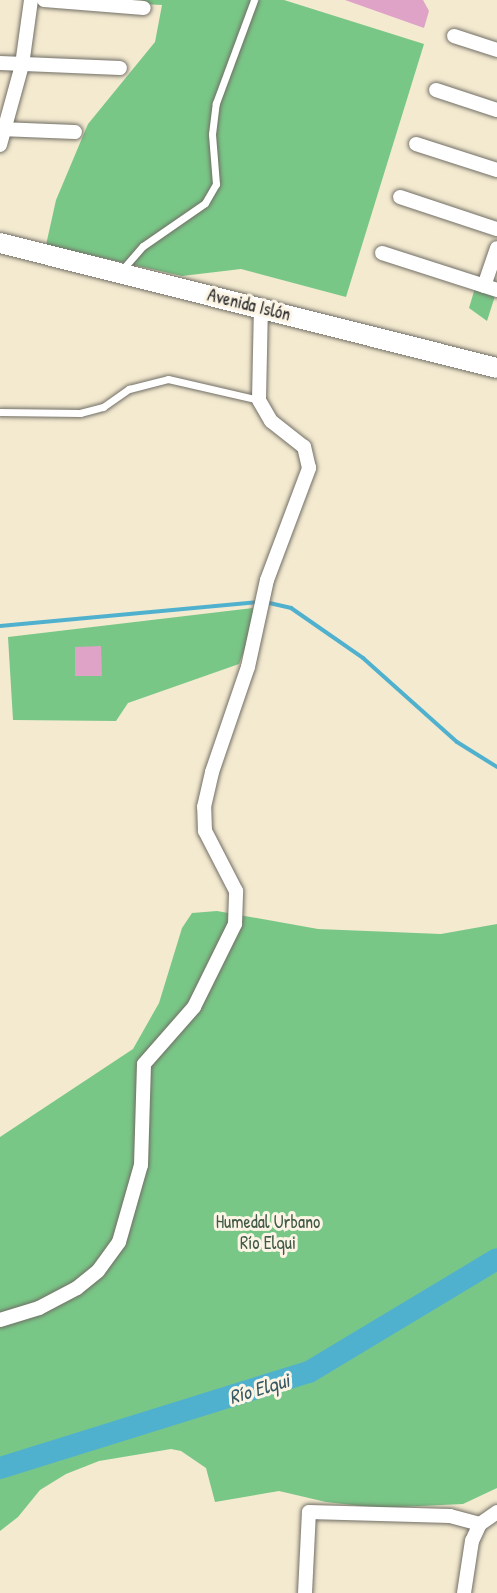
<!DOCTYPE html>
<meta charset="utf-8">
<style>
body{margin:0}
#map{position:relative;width:497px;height:1593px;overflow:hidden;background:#f4ead0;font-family:"Patrick Hand",sans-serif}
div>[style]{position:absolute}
.green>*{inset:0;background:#79c787}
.stream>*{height:4px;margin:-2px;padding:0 2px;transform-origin:2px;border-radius:2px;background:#50b1ce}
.river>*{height:22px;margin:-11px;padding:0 11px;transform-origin:11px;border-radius:11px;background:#50b1ce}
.building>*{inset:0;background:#dea3c7}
.roads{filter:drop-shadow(0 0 2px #716e65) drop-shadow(0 0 2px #716e65)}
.lane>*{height:7px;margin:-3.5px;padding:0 3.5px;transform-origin:3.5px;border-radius:3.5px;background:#fff}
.street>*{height:14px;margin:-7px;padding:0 7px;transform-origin:7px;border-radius:7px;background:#fff}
.secondary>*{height:20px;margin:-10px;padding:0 10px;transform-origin:10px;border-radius:10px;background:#fff}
span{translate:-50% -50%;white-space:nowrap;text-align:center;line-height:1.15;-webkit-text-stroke:6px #fcf5e5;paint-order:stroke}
.street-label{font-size:18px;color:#2b2b2b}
.park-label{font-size:18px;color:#425a47}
.water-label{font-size:20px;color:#385a64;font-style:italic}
</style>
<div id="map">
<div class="green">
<i style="clip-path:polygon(142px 0,284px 0,424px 44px,346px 297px,241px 269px,182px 276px,46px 245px,56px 200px,88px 124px,155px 42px,162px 5px,142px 4px)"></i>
<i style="clip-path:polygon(475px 288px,495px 296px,487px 321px,469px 308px)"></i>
<i style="clip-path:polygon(253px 608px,253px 628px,239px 664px,128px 703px,116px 721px,13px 720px,8px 637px)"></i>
<i style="clip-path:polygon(217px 911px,318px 929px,441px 934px,497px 924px,497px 1488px,463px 1504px,378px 1508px,326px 1502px,279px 1491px,215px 1502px,206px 1468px,181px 1451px,171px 1449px,99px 1461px,66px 1474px,40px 1490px,18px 1517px,0 1531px,0 1137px,133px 1049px,159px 1003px,182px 928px,192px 913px)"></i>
</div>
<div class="stream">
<i style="left:265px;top:602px;width:27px;rotate:13deg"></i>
<i style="left:291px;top:608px;width:88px;rotate:34.8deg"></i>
<i style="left:363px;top:658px;width:126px;rotate:41.8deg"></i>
<i style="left:457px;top:742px;width:47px;rotate:32deg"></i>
<i style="left:0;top:626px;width:259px;rotate:-5.3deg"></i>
</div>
<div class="river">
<i style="left:0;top:1468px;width:324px;rotate:-17.3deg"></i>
<i style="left:309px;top:1372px;width:219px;rotate:-31deg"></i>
</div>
<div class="building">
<i style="clip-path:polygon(345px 0,423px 0,429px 11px,424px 28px)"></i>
<i style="clip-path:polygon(101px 646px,102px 676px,75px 676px,75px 647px)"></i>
</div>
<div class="roads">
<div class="lane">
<i style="left:121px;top:271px;width:33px;rotate:-49deg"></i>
<i style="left:143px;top:246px;width:75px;rotate:-34.7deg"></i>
<i style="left:205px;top:203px;width:22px;rotate:-60deg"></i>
<i style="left:216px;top:184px;width:50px;rotate:-94.6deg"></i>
<i style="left:212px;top:134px;width:31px;rotate:-83deg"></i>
<i style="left:216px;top:103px;width:110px;rotate:-69.7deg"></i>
<i style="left:0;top:412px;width:80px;rotate:0.7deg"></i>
<i style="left:80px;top:413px;width:24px;rotate:-15deg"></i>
<i style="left:103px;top:407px;width:32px;rotate:-35deg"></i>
<i style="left:129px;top:389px;width:40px;rotate:-14.4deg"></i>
<i style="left:168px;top:379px;width:93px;rotate:13deg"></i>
</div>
<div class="street">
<i style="left:44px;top:0;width:100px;rotate:4.6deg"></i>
<i style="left:454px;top:36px;width:45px;rotate:18deg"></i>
<i style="left:0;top:63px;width:120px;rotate:2.4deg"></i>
<i style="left:436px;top:90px;width:64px;rotate:18.2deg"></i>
<i style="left:0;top:129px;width:75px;rotate:2.3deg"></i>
<i style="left:416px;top:144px;width:85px;rotate:17.8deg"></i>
<i style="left:0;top:145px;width:83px;rotate:-74.6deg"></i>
<i style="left:22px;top:65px;width:66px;rotate:-82.1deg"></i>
<i style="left:400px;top:197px;width:102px;rotate:18.3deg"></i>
<i style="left:382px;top:253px;width:121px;rotate:17.8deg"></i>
<i style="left:484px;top:286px;width:40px;rotate:-71.1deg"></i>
<i style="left:0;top:1320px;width:41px;rotate:-17.1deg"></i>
<i style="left:39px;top:1308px;width:43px;rotate:-27.8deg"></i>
<i style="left:77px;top:1288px;width:27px;rotate:-39deg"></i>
<i style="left:98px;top:1271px;width:36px;rotate:-54deg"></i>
<i style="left:119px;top:1242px;width:80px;rotate:-74.1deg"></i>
<i style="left:141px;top:1165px;width:101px;rotate:-88.3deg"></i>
<i style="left:144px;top:1064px;width:76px;rotate:-48.7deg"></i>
<i style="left:194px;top:1007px;width:93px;rotate:-63.7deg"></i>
<i style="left:235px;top:924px;width:33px;rotate:-88deg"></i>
<i style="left:236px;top:891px;width:68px;rotate:-117.3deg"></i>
<i style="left:205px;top:831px;width:24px;rotate:-92deg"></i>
<i style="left:204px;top:807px;width:36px;rotate:-77deg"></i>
<i style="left:212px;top:772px;width:111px;rotate:-71.1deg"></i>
<i style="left:248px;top:667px;width:89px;rotate:-77.7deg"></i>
<i style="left:267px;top:580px;width:120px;rotate:-69.4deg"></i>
<i style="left:309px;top:468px;width:22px;rotate:-103deg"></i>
<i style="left:304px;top:447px;width:42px;rotate:-141.8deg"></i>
<i style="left:271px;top:421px;width:24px;rotate:-120deg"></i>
<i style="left:259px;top:400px;width:92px;rotate:-88.8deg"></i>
<i style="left:305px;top:1593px;width:81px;rotate:-87.2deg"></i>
<i style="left:309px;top:1512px;width:141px;rotate:1.6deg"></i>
<i style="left:450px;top:1516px;width:31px;rotate:15deg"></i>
<i style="left:464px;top:1593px;width:53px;rotate:-81.3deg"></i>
<i style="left:472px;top:1541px;width:19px;rotate:-65deg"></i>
<i style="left:480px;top:1524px;width:21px;rotate:-35deg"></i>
</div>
<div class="secondary">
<i style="left:0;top:243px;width:512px;rotate:14.12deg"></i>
</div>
</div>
<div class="street-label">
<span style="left:249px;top:305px;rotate:14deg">Avenida Islón</span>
</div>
<div class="park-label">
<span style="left:268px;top:1233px">Humedal Urbano<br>Río Elqui</span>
</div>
<div class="water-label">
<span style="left:259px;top:1388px;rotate:-17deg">Río Elqui</span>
</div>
</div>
